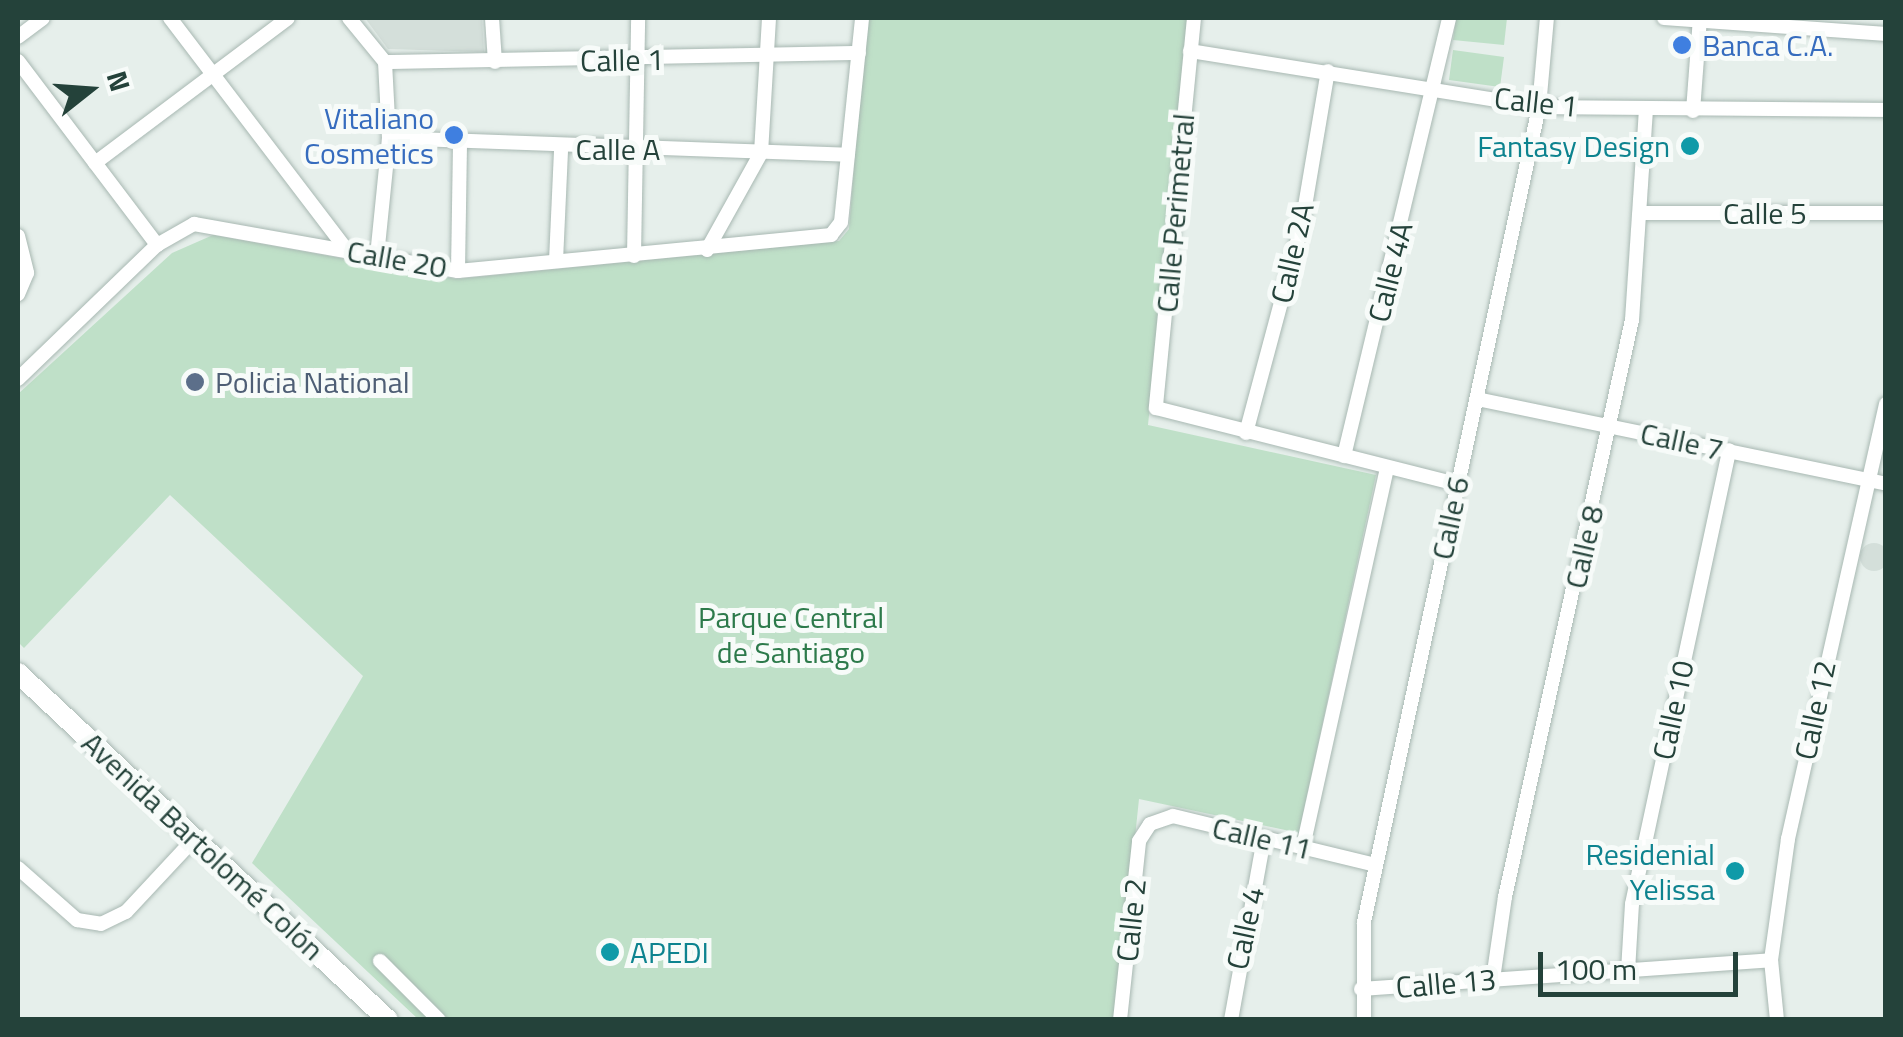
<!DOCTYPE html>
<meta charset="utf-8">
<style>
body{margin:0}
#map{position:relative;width:1903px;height:1037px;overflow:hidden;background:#e6efeb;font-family:"Titillium Web",sans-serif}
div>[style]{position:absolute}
.built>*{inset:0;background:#d4dfda}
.round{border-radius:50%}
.green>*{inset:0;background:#bfe0c8}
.roads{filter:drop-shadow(0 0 2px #a8b8b2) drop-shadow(0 0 2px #a8b8b2)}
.minor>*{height:14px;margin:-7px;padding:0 7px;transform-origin:7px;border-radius:7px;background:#fff}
.secondary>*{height:20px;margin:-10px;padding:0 10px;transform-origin:10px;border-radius:10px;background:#fff}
.dots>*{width:28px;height:28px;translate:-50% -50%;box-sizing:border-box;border:5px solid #f7fbf9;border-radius:50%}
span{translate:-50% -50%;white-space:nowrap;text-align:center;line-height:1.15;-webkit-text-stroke:10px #f7fbf9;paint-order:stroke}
.shop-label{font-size:30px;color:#366cbe}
.left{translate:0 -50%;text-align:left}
.right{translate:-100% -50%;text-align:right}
.street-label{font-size:30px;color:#24423a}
.culture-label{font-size:30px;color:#0d838f}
.service-label{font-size:30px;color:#4e5e75}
.park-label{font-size:30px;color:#2d7a4b}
.frame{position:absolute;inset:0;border:20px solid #24423a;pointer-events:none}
.north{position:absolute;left:40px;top:40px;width:100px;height:100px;-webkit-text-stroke:8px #f7fbf9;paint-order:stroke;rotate:73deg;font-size:28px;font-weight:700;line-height:40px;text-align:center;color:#24423a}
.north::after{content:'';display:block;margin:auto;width:35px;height:45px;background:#24423a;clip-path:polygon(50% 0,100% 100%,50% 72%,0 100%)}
.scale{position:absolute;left:1538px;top:952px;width:200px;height:45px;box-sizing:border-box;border:5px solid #24423a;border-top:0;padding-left:12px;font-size:30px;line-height:35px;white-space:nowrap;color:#24423a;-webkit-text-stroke:8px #f7fbf9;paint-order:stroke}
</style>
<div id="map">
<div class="built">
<i style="clip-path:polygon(365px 18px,482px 18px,484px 52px,388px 49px)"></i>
<i class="round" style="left:1860px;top:543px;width:28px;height:28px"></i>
</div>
<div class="green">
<i style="clip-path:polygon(866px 18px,1190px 18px,1148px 425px,1376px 475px,1299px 833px,1139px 799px,1116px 1019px,418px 1019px,252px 863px,363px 676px,170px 495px,24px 648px,18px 642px,18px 394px,172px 253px,213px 235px,456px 279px,839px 241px,849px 229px)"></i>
<i style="clip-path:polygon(1456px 18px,1507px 18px,1504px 45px,1453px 40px)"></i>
<i style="clip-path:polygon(1453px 50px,1504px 57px,1500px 87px,1449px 80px)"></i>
</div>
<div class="roads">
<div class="minor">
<i style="left:170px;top:18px;width:292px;rotate:52.7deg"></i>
<i style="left:349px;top:18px;width:57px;rotate:50.7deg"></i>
<i style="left:385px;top:62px;width:76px;rotate:87deg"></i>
<i style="left:389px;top:138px;width:120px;rotate:95.8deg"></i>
<i style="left:492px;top:18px;width:44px;rotate:86.1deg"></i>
<i style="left:1194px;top:18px;width:392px;rotate:95.6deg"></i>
<i style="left:1156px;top:408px;width:310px;rotate:14.2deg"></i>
<i style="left:1664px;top:18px;width:223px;rotate:4.1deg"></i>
<i style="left:18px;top:37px;width:31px;rotate:-37deg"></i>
<i style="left:1190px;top:51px;width:353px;rotate:9.1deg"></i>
<i style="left:1539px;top:107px;width:347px;rotate:0.5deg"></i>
<i style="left:18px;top:61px;width:231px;rotate:52.9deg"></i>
<i style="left:385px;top:62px;width:474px;rotate:-1.1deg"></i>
<i style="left:1693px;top:111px;width:93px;rotate:-85.7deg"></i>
<i style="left:389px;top:138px;width:459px;rotate:2.1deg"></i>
<i style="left:95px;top:163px;width:241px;rotate:-36.9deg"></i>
<i style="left:1644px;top:213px;width:242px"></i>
<i style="left:18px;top:236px;width:38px;rotate:76deg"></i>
<i style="left:27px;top:273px;width:23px;rotate:113deg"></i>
<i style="left:707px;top:250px;width:111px;rotate:-60.9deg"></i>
<i style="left:761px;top:153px;width:135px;rotate:-86.6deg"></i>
<i style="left:634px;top:256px;width:238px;rotate:-89deg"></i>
<i style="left:556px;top:261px;width:112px;rotate:-87.4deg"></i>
<i style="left:458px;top:271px;width:127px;rotate:-89.1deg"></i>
<i style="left:18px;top:379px;width:193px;rotate:-44deg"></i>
<i style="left:157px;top:245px;width:43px;rotate:-29.6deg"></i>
<i style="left:194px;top:224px;width:268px;rotate:10.1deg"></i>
<i style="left:458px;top:271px;width:375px;rotate:-5.5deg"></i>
<i style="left:831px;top:235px;width:16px;rotate:-52deg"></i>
<i style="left:841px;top:222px;width:205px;rotate:-84.1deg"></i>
<i style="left:1477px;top:399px;width:418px;rotate:11.7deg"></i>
<i style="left:1246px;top:433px;width:216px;rotate:-75deg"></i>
<i style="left:1302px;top:224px;width:155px;rotate:-80.4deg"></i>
<i style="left:1344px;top:456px;width:450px;rotate:-76.5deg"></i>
<i style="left:1303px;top:847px;width:388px;rotate:-77.5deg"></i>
<i style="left:18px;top:868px;width:79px;rotate:41.4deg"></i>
<i style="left:77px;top:920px;width:24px;rotate:9deg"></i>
<i style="left:101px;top:924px;width:28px;rotate:-26deg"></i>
<i style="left:126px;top:912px;width:100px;rotate:-47deg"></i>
<i style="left:380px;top:961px;width:83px;rotate:45deg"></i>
<i style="left:1628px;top:971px;width:67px;rotate:-86.6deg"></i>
<i style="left:1632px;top:904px;width:464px;rotate:-77.9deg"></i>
<i style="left:1493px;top:979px;width:83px;rotate:-81.7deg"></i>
<i style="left:1505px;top:897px;width:591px;rotate:-77.59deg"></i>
<i style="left:1632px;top:320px;width:209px;rotate:-86.2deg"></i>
<i style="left:1361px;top:989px;width:411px;rotate:-4deg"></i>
<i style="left:1120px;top:1020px;width:180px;rotate:-83.9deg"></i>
<i style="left:1139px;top:841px;width:20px;rotate:-57deg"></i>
<i style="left:1150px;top:824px;width:24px;rotate:-19deg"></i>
<i style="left:1173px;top:816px;width:208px;rotate:13.6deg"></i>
<i style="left:1231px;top:1020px;width:185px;rotate:-79.7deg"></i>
<i style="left:1364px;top:1020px;width:98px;rotate:-90deg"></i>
<i style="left:1364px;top:922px;width:834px;rotate:-77.88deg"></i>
<i style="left:1539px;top:107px;width:89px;rotate:-84.9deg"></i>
<i style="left:1777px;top:1020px;width:60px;rotate:-95.7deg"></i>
<i style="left:1771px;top:960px;width:122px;rotate:-82deg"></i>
<i style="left:1788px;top:839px;width:446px;rotate:-77.3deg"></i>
</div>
<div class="secondary">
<i style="left:18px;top:673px;width:507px;rotate:43.16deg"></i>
</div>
</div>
<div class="dots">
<i style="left:1682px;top:45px;background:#3f7fe0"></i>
<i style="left:454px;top:135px;background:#3f7fe0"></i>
<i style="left:1690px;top:146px;background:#0f9aa8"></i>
<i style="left:195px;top:382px;background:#5c6f8a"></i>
<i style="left:1735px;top:871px;background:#0f9aa8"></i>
<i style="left:610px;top:952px;background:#0f9aa8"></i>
</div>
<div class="shop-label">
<span class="left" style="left:1702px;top:45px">Banca C.A.</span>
<span class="right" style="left:434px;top:135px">Vitaliano<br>Cosmetics</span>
</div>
<div class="street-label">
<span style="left:622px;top:60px;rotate:-1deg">Calle 1</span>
<span style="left:1536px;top:102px;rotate:6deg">Calle 1</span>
<span style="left:618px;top:149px">Calle A</span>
<span style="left:1175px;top:213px;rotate:-85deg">Calle Perimetral</span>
<span style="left:1765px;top:213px">Calle 5</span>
<span style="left:1292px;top:253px;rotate:-77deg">Calle 2A</span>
<span style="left:397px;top:259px;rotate:10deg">Calle 20</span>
<span style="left:1390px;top:272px;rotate:-76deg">Calle 4A</span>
<span style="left:1682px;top:441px;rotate:12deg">Calle 7</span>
<span style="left:1450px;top:518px;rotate:-78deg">Calle 6</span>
<span style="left:1584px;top:547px;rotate:-77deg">Calle 8</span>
<span style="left:1673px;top:710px;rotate:-78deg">Calle 10</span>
<span style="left:1815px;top:710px;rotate:-78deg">Calle 12</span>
<span style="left:1262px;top:838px;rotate:13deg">Calle 11</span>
<span style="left:203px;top:846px;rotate:43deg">Avenida Bartolomé Colón</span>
<span style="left:1131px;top:920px;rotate:-84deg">Calle 2</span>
<span style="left:1245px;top:928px;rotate:-78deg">Calle 4</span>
<span style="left:1446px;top:983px;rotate:-5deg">Calle 13</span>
</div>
<div class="culture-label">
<span class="right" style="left:1670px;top:146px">Fantasy Design</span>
<span class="right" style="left:1715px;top:871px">Residenial<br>Yelissa</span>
<span class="left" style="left:630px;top:952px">APEDI</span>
</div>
<div class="service-label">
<span class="left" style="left:215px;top:382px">Policia National</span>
</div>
<div class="park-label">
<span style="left:791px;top:634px">Parque Central<br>de Santiago</span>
</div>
<div class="frame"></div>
<div class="north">N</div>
<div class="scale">100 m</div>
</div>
